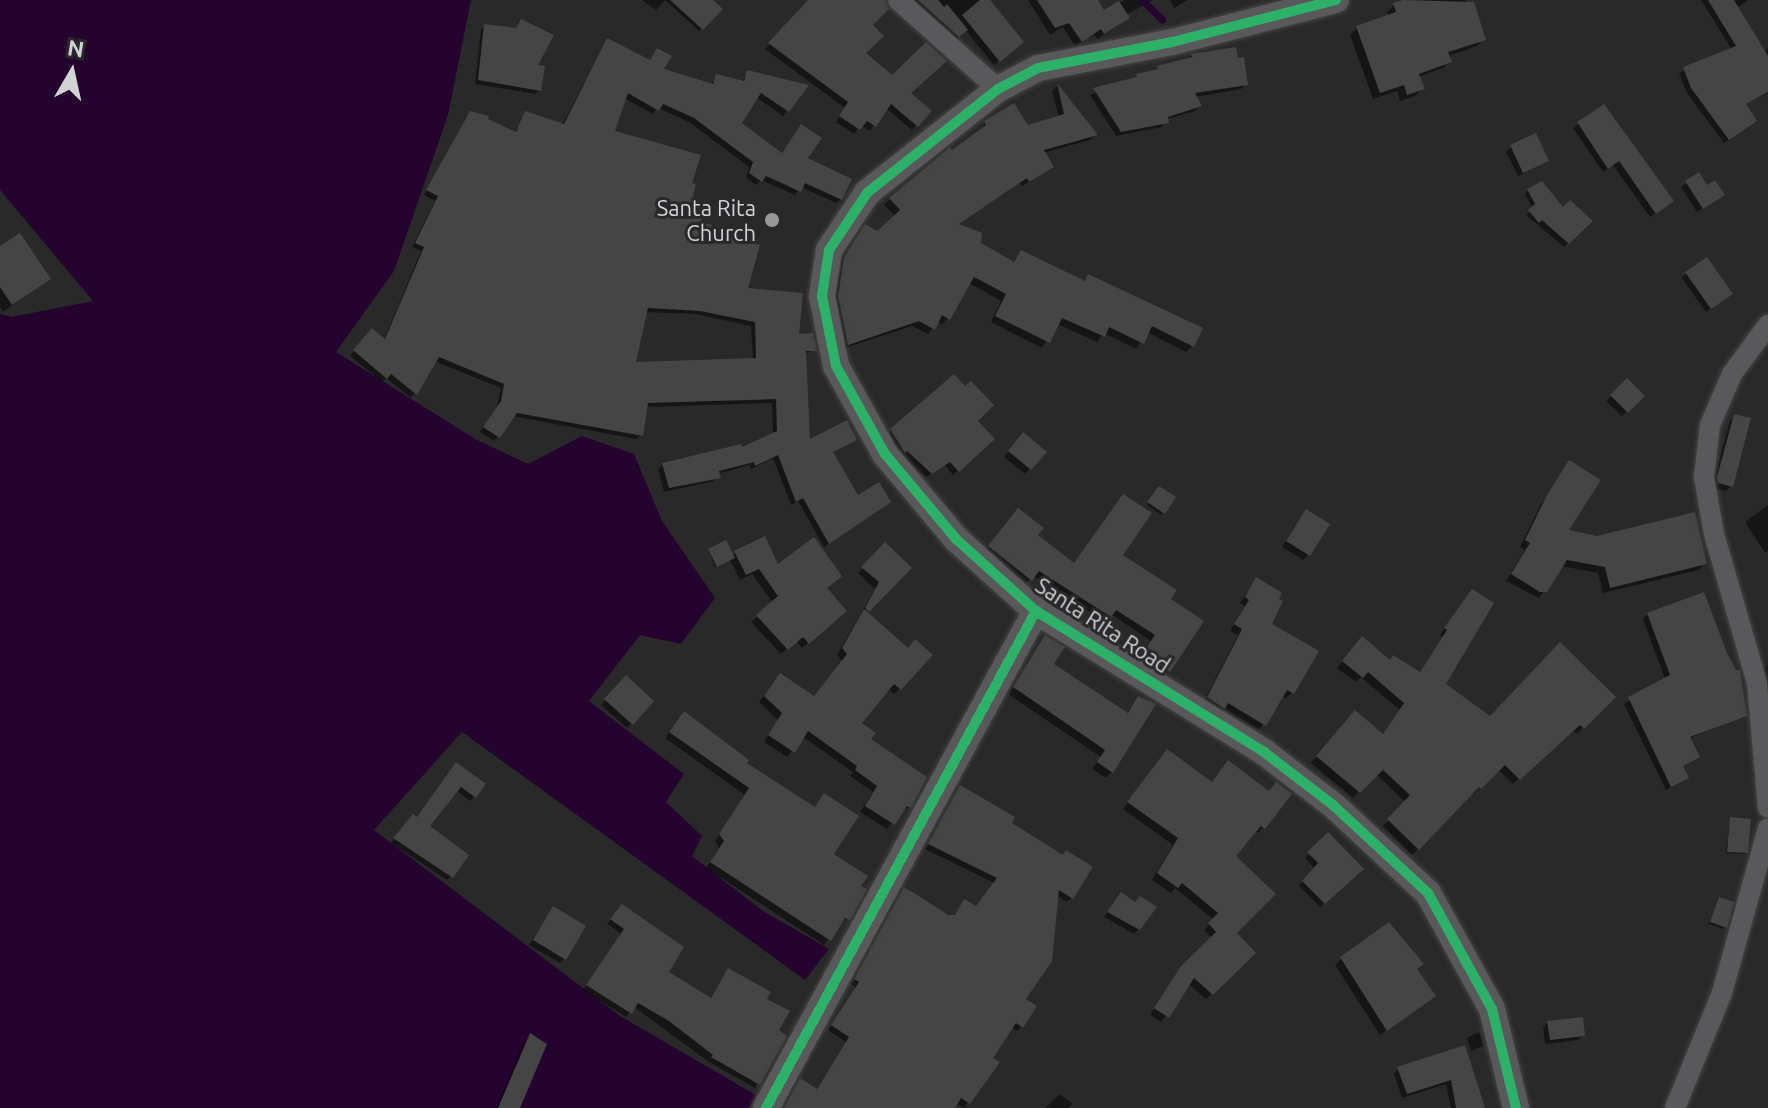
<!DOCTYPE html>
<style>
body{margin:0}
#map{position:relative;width:1768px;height:1108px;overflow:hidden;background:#2a292a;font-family:Ubuntu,sans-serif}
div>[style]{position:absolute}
.water>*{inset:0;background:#24042f}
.shadow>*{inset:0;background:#0007}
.stream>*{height:7px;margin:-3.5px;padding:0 3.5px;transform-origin:3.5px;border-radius:3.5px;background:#24042f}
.building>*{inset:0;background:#454545}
.roads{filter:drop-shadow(0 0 2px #454445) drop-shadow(0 0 2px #454445)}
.minor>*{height:20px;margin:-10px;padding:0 10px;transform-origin:10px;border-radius:10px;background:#59585a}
.tertiary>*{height:26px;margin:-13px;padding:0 13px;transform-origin:13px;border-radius:13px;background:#59585a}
.cycleway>*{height:10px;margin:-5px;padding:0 5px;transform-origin:5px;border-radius:5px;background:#2db169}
.dots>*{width:22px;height:22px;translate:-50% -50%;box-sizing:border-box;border:4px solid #2a282b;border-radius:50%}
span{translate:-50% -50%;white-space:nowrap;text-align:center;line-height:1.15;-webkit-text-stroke:6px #2a282b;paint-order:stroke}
.poi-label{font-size:22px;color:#d3d2d4}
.right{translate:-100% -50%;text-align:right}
.street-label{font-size:22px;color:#d3d2d4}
.north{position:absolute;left:32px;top:32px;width:80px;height:80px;-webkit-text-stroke:6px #2a282b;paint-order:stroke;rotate:9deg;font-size:22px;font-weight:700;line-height:32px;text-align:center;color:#d3d2d4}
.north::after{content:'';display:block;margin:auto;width:28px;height:36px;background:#d3d2d4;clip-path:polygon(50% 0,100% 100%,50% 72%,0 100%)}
</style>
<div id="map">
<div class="water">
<i style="clip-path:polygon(0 0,471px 0,448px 115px,394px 271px,336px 352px,477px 440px,528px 464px,582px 436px,634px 454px,662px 521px,715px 598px,681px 644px,640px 635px,589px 701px,684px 774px,666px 802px,702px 836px,692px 856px,763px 911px,829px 949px,805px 980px,462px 732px,374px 830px,620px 1016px,756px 1095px,749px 1108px,0 1108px,0 314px,11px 317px,93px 301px,0 190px)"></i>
</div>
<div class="shadow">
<i style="clip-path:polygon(642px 0,710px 0,720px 9px,699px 31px,665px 0,656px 10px)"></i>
<i style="clip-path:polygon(810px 0,884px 0,870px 25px,863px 53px,929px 111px,912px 130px,886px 108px,870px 131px,861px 125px,854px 134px,836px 122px,845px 108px,765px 49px)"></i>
<i style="clip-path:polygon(908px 0,990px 0,1016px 47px,994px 65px,966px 31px,953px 41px)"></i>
<i style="clip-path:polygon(1028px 0,1095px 0,1104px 13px,1124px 0,1153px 0,1126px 15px,1121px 24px,1097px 39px,1094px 34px,1075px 46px,1063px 27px,1050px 35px)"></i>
<i style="clip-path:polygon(1170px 0,1188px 0,1174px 8px)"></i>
<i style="clip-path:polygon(1409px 0,1465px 0,1484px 39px,1477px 46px,1448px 56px,1450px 62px,1443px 68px,1418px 77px,1422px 89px,1415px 96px,1400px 101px,1397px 91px,1373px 99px,1350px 35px,1357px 28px,1389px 17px,1387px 12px,1394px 5px)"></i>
<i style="clip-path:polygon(1701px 0,1748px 0,1737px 8px,1763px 51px,1768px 48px,1768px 93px,1744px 105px,1750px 125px,1724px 143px,1687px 93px,1679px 73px,1732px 50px)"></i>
<i style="clip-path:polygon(521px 21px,539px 91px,535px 94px,475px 84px,481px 30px,485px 26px,515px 30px)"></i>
<i style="clip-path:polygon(evenodd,607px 40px,648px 62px,657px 50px,661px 70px,711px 85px,716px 76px,742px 82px,748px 72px,806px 86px,783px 116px,756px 97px,739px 124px,781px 154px,797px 131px,805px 159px,841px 199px,836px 203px,801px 187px,795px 195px,761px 180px,756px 185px,746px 178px,749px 167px,689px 122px,658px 108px,653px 114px,624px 98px,613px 133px,690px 184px,687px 210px,708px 232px,746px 289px,814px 350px,804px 354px,808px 442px,855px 439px,832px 453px,857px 498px,884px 506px,824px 547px,798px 501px,791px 505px,773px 458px,751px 469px,749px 465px,718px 474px,714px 481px,664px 492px,658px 469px,663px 465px,741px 450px,773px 435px,772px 403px,645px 407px,641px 435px,636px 439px,512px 416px,494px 441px,480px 432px,497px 407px,501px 388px,434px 361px,411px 398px,386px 378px,382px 382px,350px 356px,372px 330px,384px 340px,421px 251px,412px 247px,435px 201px,424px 195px,466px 118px,486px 120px,514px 134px,526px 113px,562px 125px,607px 40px,645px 312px,695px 314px,751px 326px,753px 360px,634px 364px,645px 312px)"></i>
<i style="clip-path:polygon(1234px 49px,1246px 84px,1241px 89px,1195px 97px,1199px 106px,1195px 111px,1166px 119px,1162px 127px,1116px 136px,1090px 95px,1192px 56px)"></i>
<i style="clip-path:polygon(1057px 86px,1095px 135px,1090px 140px,1043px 153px,1045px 172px,1022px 186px,1020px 183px,957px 225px,979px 244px,1012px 263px,1021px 252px,1083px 282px,1088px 277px,1192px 346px,1186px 352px,1147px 332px,1136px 349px,1104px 333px,1097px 342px,1057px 324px,1042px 348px,991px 322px,1001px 301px,969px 283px,948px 318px,942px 324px,937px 321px,928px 334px,912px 326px,842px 349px,833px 303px,843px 257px,860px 233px,878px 234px,896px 217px,884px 205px,890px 199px,950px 150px,952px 153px,981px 131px,985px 123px,1014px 105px,1027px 127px,1059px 118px,1052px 91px)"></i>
<i style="clip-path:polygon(1603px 107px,1666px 206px,1650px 217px,1613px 165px,1603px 172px,1573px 128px)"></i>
<i style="clip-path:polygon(1511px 147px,1546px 161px,1518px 176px,1506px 152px)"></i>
<i style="clip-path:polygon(1698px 175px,1717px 200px,1697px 212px,1681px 187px)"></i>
<i style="clip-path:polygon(1528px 190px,1590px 221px,1564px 247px,1526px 215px,1533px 209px,1525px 194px)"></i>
<i style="clip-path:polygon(0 249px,49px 279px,3px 312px,0 307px)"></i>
<i style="clip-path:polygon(1687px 273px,1725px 298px,1706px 312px,1682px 278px)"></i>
<i style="clip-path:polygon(954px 377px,975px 421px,992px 439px,953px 475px,945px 465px,926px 477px,900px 455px,887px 435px)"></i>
<i style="clip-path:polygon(1627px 381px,1642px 396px,1622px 416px,1606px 401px)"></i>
<i style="clip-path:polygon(1735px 416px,1731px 486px,1726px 491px,1714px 488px,1713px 483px,1730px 421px)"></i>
<i style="clip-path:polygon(1019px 440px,1044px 453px,1025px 474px,1004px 457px)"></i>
<i style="clip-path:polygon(1569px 463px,1566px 532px,1705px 563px,1699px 570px,1603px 593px,1598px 573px,1561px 566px,1539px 598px,1506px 581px,1525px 550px,1520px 547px,1540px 506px)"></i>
<i style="clip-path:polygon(1157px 490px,1173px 498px,1161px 515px,1147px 505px)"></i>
<i style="clip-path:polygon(1768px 505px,1768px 551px,1765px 553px,1745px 522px)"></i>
<i style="clip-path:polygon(1013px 516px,1073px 565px,1121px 555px,1168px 600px,1202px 622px,1163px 676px,1139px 660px,1151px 641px,1111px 614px,1104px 621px,1033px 576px,1025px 584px,984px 552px)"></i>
<i style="clip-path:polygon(1302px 516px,1308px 555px,1303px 560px,1282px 547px)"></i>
<i style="clip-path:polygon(885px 545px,909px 568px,866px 613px,908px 650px,930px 655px,894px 694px,888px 689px,860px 724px,868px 740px,925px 778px,909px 807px,901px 811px,887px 829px,860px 812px,873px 792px,850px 776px,853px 772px,803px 737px,787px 757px,764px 742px,778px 720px,759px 702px,775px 681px,813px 698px,842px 661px,837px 655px,875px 589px,858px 573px)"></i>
<i style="clip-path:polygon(709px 551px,732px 556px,735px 553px,777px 567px,825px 589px,838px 617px,802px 648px,796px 641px,781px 654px,751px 622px,773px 603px,752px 574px,740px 580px,730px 560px,715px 567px)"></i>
<i style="clip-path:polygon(1256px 580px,1292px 693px,1286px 698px,1282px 696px,1259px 730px,1222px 708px,1218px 713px,1203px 703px,1238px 635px,1230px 631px,1245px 606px,1240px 603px)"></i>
<i style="clip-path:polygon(1467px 598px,1443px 684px,1490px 718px,1613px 697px,1577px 734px,1572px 729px,1513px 784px,1498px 769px,1474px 793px,1472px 791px,1412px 855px,1383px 826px,1405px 802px,1376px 774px,1353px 798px,1311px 763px,1349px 718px,1382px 735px,1400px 710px,1361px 677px,1356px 682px,1337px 668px,1356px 644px,1419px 674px,1443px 637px,1440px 635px)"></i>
<i style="clip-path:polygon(1648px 614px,1725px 654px,1735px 672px,1745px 715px,1688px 739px,1698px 757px,1681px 767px,1686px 777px,1666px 790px,1624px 704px,1665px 679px,1643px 619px)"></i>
<i style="clip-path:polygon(1045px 638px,1051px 664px,1126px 714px,1139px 698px,1112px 772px,1106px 778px,1092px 769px,1101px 757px,1008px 694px)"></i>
<i style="clip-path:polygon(1766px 666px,1768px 666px,1768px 694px,1761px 671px)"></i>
<i style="clip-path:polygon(626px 678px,652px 701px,627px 728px,601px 705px)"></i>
<i style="clip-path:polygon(678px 719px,814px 809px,824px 796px,831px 855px,859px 886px,849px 918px,839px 923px,824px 945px,706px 868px,719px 848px,715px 841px,745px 795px,665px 738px)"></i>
<i style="clip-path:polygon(1161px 757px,1263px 827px,1258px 833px,1255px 831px,1234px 856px,1234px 933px,1253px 953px,1206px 999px,1190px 985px,1161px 1022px,1150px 1015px,1176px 975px,1212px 938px,1204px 930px,1214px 920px,1175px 888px,1171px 893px,1152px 880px,1173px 845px,1123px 809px)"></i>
<i style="clip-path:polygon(453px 769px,484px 785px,470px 801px,456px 790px,427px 827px,451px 876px,447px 880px,391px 843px,409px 820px,416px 819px)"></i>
<i style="clip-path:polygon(960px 787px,1009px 824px,1071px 898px,1067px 902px,1057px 896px,1023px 999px,1021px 1027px,1017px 1031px,1011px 1027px,990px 1059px,997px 1063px,964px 1108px,956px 1103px,952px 1108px,784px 1108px,796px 1085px,816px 1090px,846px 1042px,828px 1030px,856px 987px,851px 984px,900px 894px,905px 890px,954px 917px,960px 906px,975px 908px,994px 883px,925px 849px)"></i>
<i style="clip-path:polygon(1730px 819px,1746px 852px,1744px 854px,1726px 853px)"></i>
<i style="clip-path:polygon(1328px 835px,1362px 869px,1320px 907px,1299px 886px,1315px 869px,1305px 858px)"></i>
<i style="clip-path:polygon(1117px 899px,1134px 904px,1139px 929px,1134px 934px,1104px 917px)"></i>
<i style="clip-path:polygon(1718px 901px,1725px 927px,1723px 929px,1709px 924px)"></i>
<i style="clip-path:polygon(553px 909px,565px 958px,560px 963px,529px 945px)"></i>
<i style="clip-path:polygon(618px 910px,666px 973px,710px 999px,725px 974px,765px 999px,776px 1031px,755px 1088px,709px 1062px,634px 1007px,626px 1017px,583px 990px,621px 934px,607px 924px)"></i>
<i style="clip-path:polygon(1341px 959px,1415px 970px,1427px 1001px,1380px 1035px,1335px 965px)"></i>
<i style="clip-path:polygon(1548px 1022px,1583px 1035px,1578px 1040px,1545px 1044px,1543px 1027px)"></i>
<i style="clip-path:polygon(1479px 1032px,1483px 1046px,1471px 1051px,1467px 1038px)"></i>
<i style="clip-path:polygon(530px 1036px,518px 1108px,496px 1108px,524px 1042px)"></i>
<i style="clip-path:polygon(1464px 1047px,1482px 1108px,1451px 1108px,1446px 1084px,1402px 1098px,1394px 1074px,1398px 1069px)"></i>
<i style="clip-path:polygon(1059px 1094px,1072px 1103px,1069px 1108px,1046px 1108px)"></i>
</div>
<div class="stream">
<i style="left:1142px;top:0;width:28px;rotate:44deg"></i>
</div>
<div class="building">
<i style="clip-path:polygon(670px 0,713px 0,723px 9px,703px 30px)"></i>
<i style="clip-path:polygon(808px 0,885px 0,889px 9px,873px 25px,884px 36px,866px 53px,892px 75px,926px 42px,947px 61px,911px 93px,932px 111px,918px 127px,891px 104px,876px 127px,867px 121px,860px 130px,839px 116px,848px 102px,768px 43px)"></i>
<i style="clip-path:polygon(918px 0,938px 0,944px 7px,947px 4px,968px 30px,959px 37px)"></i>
<i style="clip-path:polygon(980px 0,990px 0,1024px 42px,1000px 62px,962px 15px)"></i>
<i style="clip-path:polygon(1037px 0,1098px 0,1104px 10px,1119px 1px,1130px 18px,1104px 34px,1101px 29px,1082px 42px,1069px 23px,1055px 28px)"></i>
<i style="clip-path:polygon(1403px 0,1474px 2px,1486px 40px,1448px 52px,1452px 62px,1419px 74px,1425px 89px,1407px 95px,1404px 85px,1380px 93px,1356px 26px,1396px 12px,1393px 3px)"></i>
<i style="clip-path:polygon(1708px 0,1734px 0,1768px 56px,1768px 92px,1746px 104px,1757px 121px,1729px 140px,1691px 88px,1683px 67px,1736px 46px)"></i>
<i style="clip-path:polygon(521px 19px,554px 35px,538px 65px,545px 66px,541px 91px,478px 80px,484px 24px,516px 28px)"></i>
<i style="clip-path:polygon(evenodd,607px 38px,650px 60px,657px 48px,672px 56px,664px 69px,713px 84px,716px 74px,744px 81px,747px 70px,809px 85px,789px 112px,761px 93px,742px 123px,782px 153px,801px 124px,822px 138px,808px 158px,852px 179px,842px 200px,805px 183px,801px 192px,766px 176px,762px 182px,749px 173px,753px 162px,694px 118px,663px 104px,659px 111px,628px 93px,615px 131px,701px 155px,692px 183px,696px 184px,690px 208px,704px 211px,701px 222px,712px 225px,711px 231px,760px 245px,748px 288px,803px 293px,799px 334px,813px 333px,817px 351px,806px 351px,810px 439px,847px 420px,857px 440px,833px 452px,858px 495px,879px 482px,891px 502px,829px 544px,803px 498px,796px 502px,778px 455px,755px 466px,754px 462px,719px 471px,721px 478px,669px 488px,662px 463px,741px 444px,742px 447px,777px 431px,776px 399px,648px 403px,643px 436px,517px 413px,500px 438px,483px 427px,501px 401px,504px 384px,439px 357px,417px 395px,391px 374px,387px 379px,353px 350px,372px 328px,385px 339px,424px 247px,415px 243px,438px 196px,426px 190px,470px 111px,489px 116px,488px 119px,516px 132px,525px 111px,564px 124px,607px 38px,648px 308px,700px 311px,755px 322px,756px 358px,636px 362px,648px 308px)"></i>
<i style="clip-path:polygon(1236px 47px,1238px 58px,1244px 57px,1248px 85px,1195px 93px,1202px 106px,1168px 117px,1169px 123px,1121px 132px,1093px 88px,1137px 77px,1136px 74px,1158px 69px,1157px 66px,1192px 57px,1191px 54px)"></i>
<i style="clip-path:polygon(1057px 83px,1098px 135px,1044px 150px,1054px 167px,1029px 182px,1027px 178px,959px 224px,982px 233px,981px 243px,1014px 262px,1021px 250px,1085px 281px,1088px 274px,1203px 328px,1194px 347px,1152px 326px,1144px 344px,1109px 327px,1105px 337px,1062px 318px,1050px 343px,995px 316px,1006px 294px,974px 277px,950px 320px,942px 315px,935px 330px,919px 321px,848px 345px,838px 296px,844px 257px,865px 224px,877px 231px,900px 210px,889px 198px,950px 147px,952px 150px,986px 125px,984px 121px,1014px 103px,1028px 125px,1064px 114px)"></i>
<i style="clip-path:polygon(1604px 104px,1674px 201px,1656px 214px,1619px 161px,1608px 169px,1577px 122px)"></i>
<i style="clip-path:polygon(1536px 133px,1549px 161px,1523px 173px,1510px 145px)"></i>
<i style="clip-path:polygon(1699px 172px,1707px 185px,1715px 180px,1725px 195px,1703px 209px,1685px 181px)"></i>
<i style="clip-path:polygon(1542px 181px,1563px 207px,1570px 200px,1593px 221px,1569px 244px,1542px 220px,1539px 223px,1528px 210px,1535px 204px,1527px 189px)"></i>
<i style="clip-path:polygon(20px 233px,51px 279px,12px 305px,0 287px,0 246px)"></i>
<i style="clip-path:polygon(1707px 257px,1733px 294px,1711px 309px,1685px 272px)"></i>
<i style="clip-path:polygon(954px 374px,965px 386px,971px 381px,994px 405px,978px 421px,995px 439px,959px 472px,950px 462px,932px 474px,907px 451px,905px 453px,890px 429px)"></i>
<i style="clip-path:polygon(1627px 378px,1645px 396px,1628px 413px,1610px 395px)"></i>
<i style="clip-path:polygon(1734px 414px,1751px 418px,1733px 487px,1718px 483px,1717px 477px)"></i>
<i style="clip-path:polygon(1023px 432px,1047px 452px,1031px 470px,1008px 451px)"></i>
<i style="clip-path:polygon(1569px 460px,1601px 480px,1569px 530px,1597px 536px,1695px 512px,1707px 564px,1610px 588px,1605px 567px,1567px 560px,1547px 592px,1540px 592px,1511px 574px,1530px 543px,1525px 540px,1546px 497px)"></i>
<i style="clip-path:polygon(1159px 486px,1176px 497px,1165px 514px,1147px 502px)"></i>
<i style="clip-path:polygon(1123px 494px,1152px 513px,1123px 555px,1177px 590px,1171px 599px,1204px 621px,1170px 672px,1142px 654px,1155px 635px,1116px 610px,1111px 617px,1039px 571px,1032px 581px,988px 546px,1018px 508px,1044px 528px,1038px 535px,1074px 563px)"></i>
<i style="clip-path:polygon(1306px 509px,1330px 524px,1310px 556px,1286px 541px)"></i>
<i style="clip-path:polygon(765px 536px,778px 564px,814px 537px,842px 576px,827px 588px,847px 611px,809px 644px,803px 637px,788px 650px,756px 615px,778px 596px,759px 569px,746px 575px,734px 551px)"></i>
<i style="clip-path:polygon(726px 540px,735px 558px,717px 567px,708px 549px)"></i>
<i style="clip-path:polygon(885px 542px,912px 568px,869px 612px,865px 608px,879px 582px,861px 567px)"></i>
<i style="clip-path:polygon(1256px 577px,1282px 593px,1279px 599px,1283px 601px,1272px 624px,1319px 651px,1294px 694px,1287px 690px,1266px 726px,1228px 703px,1225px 709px,1207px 697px,1242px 629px,1234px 624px,1249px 600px,1245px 597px)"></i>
<i style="clip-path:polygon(1472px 589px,1494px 603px,1446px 684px,1490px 716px,1560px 642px,1616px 697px,1584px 729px,1580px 725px,1520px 780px,1505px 765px,1481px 789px,1479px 787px,1419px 850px,1387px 819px,1410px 795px,1383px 770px,1360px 793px,1316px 756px,1355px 710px,1383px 734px,1404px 703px,1368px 672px,1363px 678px,1342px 661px,1362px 636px,1390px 660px,1393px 655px,1420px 672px,1447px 630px,1444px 628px)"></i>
<i style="clip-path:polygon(1704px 592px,1727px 653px,1736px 670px,1740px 670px,1747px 716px,1690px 737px,1700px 757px,1683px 766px,1689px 778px,1671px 787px,1628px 697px,1670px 675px,1647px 613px)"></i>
<i style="clip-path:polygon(864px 609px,908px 648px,915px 639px,933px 655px,901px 690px,894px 684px,862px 723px,876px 733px,871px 739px,927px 777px,911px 808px,907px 806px,895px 825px,865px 806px,877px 786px,855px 770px,857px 766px,808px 731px,795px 753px,768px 735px,782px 713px,764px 696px,780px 673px,814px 696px,847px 654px,842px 648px)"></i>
<i style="clip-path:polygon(1045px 635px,1065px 647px,1054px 664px,1128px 713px,1138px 696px,1156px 704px,1113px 773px,1097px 762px,1105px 750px,1013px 687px)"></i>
<i style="clip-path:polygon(626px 675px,654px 701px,633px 725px,604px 699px)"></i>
<i style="clip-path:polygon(684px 711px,749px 760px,747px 763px,815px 807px,824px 793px,859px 816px,834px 854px,868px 876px,861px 886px,867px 889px,850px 920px,845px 918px,831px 941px,710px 862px,724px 841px,719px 834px,749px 788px,669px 732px)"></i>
<i style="clip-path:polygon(1167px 749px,1212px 782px,1228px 760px,1269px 791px,1276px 782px,1292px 794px,1265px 829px,1261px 826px,1236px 856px,1276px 894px,1237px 933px,1256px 953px,1213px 995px,1194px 978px,1169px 1018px,1154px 1008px,1181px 966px,1216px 932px,1208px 923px,1218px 913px,1182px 883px,1178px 888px,1157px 873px,1178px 838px,1127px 802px)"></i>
<i style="clip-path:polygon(456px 762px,486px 784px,476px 798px,461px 787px,430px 826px,469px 855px,453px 878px,393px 838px,413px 814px,417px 817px)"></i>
<i style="clip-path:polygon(960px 785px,1015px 817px,1012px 823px,1063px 855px,1066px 850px,1093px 867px,1073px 899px,1059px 890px,1052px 961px,1026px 999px,1037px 1006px,1023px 1028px,1016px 1023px,993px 1058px,1000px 1062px,970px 1104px,961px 1098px,955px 1108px,784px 1108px,800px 1078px,817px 1089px,849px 1037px,831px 1025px,859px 982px,854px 979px,904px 887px,949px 915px,955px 915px,964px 899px,976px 906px,997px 878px,928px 844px)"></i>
<i style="clip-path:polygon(1730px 817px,1751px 819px,1748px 853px,1727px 852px)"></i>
<i style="clip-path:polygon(1328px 832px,1364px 869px,1325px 904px,1302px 881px,1318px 863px,1307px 852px)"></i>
<i style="clip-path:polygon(1121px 892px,1135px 902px,1140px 896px,1157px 907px,1140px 930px,1107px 912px)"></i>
<i style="clip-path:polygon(1719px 897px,1734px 902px,1727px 928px,1710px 922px)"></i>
<i style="clip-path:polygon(622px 904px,684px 947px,669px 972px,711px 998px,728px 968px,771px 992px,767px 999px,790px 1011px,779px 1030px,787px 1036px,760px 1085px,711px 1057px,713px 1055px,669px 1021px,638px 1003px,632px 1014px,586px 985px,624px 929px,610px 919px)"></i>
<i style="clip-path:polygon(553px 906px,586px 926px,566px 960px,533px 940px)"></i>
<i style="clip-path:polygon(1389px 922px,1424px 964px,1417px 969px,1436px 996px,1387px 1031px,1340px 957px)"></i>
<i style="clip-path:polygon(1583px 1017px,1585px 1036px,1550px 1040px,1547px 1021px)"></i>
<i style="clip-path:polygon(530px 1033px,547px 1044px,520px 1108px,498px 1108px)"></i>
<i style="clip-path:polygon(1465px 1045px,1485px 1108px,1456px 1108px,1451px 1080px,1407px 1094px,1397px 1067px)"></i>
</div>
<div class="roads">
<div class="minor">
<i style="left:898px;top:0;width:134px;rotate:41.7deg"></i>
<i style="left:1768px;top:325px;width:61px;rotate:126.3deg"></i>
<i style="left:1732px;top:374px;width:56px;rotate:113.3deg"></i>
<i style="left:1710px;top:425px;width:52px;rotate:96.6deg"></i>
<i style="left:1704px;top:477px;width:58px;rotate:80deg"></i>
<i style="left:1714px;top:534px;width:155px;rotate:73.9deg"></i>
<i style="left:1757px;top:683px;width:125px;rotate:85deg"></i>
<i style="left:1675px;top:1108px;width:124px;rotate:-67.8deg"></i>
<i style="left:1722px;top:993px;width:171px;rotate:-74.4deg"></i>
</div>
<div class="tertiary">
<i style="left:1336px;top:0;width:169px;rotate:165.6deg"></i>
<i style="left:1172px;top:42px;width:136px;rotate:169deg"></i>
<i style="left:1038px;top:68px;width:45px;rotate:152.3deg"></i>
<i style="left:998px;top:89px;width:167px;rotate:141.6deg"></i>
<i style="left:867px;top:193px;width:69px;rotate:123.7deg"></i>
<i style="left:829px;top:250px;width:47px;rotate:98.7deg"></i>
<i style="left:822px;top:296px;width:71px;rotate:78.7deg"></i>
<i style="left:836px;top:366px;width:101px;rotate:60.9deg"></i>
<i style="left:885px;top:454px;width:111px;rotate:50.1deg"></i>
<i style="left:956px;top:539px;width:108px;rotate:42deg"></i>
<i style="left:1036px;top:611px;width:268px;rotate:31.7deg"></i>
<i style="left:1264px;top:752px;width:87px;rotate:37.5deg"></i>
<i style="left:1333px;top:805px;width:129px;rotate:42.8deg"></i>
<i style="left:1428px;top:893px;width:132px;rotate:61.1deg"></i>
<i style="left:1492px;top:1009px;width:102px;rotate:76.4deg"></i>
<i style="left:766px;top:1108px;width:566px;rotate:-61.49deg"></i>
</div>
</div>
<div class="cycleway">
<i style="left:1336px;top:0;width:169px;rotate:165.6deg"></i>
<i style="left:1172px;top:42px;width:136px;rotate:169deg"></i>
<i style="left:1038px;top:68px;width:45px;rotate:152.3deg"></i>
<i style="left:998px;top:89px;width:167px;rotate:141.6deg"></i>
<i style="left:867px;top:193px;width:69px;rotate:123.7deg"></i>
<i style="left:829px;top:250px;width:47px;rotate:98.7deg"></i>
<i style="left:822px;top:296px;width:71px;rotate:78.7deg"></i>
<i style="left:836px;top:366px;width:101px;rotate:60.9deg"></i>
<i style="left:885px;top:454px;width:111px;rotate:50.1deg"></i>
<i style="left:956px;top:539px;width:108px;rotate:42deg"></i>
<i style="left:1036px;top:611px;width:268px;rotate:31.7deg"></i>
<i style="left:1264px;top:752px;width:87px;rotate:37.5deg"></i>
<i style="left:1333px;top:805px;width:129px;rotate:42.8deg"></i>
<i style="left:1428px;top:893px;width:132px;rotate:61.1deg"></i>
<i style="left:1492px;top:1009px;width:102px;rotate:76.4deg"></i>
<i style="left:766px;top:1108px;width:566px;rotate:-61.49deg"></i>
</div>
<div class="dots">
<i style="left:772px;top:220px;background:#989798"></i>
</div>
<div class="poi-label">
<span class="right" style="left:756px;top:220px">Santa Rita<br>Church</span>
</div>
<div class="street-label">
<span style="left:1103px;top:625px;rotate:33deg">Santa Rita Road</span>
</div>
<div class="north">N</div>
</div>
